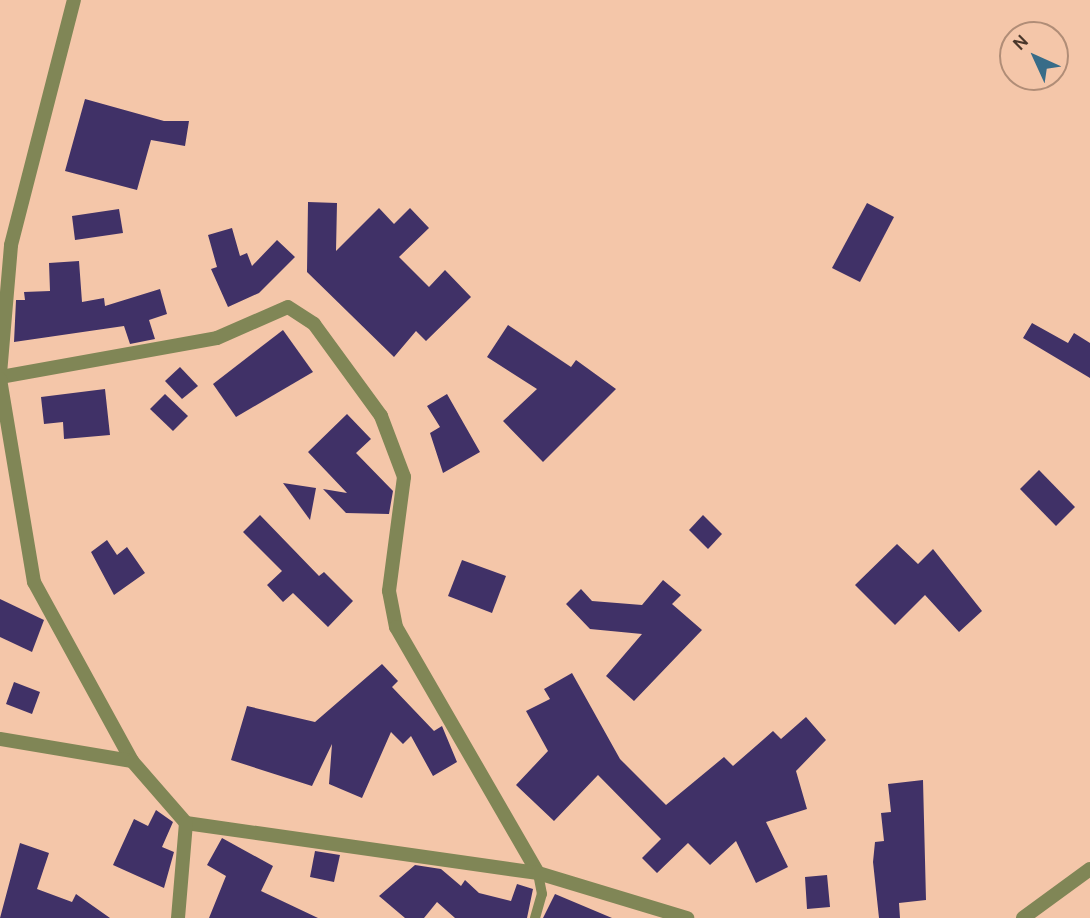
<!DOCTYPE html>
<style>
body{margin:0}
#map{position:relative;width:1090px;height:918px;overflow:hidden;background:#f4c6a9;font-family:Karla,sans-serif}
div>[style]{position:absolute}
.building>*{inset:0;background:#403167}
.service>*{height:10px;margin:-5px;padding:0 5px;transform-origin:5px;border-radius:5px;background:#808656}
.minor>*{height:14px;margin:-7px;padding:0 7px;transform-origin:7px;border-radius:7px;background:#808656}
span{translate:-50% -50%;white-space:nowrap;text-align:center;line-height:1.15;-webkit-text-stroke:7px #f4c6a9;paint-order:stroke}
.north{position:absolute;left:999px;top:21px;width:70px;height:70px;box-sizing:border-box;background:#f4c6a9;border:2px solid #b08d77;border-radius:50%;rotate:315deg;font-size:19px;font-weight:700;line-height:28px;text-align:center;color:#49372b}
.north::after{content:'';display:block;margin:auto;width:24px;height:32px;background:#386c88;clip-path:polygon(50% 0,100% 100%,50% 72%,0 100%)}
</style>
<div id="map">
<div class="building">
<i style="clip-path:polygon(85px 99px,164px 121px,189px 121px,185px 146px,151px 140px,137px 190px,65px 171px)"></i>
<i style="clip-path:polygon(308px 202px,337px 203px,336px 251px,379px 208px,394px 224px,410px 208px,429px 228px,399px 257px,429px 287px,445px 270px,471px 297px,426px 341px,416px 331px,394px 357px,307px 272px)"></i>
<i style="clip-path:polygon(867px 203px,894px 217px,860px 282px,832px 268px)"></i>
<i style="clip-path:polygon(119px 209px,123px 233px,75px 240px,72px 216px)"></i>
<i style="clip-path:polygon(232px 228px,240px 256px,247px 253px,252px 266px,277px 240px,295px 257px,259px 293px,228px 307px,211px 269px,217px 267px,208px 235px)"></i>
<i style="clip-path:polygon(79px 261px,82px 302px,104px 298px,105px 306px,160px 289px,167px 314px,149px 320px,155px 339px,130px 344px,124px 326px,14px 342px,16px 300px,25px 300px,24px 292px,50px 291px,49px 263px)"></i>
<i style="clip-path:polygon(1032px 323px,1068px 343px,1074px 333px,1090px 343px,1090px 378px,1023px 338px)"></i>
<i style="clip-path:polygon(508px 325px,571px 367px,576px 360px,616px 389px,543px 462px,503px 421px,537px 389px,487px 357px)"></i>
<i style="clip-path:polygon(283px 330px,313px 372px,236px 417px,213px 384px)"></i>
<i style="clip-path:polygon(180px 367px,198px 386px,182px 399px,165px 381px)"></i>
<i style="clip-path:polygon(105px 389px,110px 435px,64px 439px,63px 422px,44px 424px,41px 397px)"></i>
<i style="clip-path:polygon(165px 394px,188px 416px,173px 431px,150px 409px)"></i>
<i style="clip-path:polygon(447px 394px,480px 452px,443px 473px,430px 433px,440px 427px,427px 406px)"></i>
<i style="clip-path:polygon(347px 414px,371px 439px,356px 453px,393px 491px,389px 514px,346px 513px,323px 489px,347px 493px,308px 452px)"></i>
<i style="clip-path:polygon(1039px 470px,1075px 507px,1056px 526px,1020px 489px)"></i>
<i style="clip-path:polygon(283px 483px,316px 488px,310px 520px)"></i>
<i style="clip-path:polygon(260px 515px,319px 576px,324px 572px,353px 601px,328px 627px,293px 593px,283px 602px,267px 585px,282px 571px,243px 532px)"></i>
<i style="clip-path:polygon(703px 515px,722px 534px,708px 549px,689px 530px)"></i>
<i style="clip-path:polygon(107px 540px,117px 555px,127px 547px,145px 573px,114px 595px,91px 552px)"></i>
<i style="clip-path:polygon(897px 544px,918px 564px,933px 549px,982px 611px,959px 632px,925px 595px,895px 625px,855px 585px)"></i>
<i style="clip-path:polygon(462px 560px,506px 576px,492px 613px,448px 596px)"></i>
<i style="clip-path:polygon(663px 580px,681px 595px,672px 604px,702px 630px,634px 701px,606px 676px,642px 634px,590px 629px,566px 604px,581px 589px,592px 601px,642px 605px)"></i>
<i style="clip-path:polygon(0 599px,44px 620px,32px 652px,0 637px)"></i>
<i style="clip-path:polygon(382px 664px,398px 681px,392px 687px,434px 731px,442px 726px,457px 762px,433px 776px,411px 736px,403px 744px,391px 732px,362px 798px,329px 784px,332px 744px,312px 786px,231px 760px,247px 706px,315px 722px)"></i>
<i style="clip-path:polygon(572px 673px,620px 759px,666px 805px,724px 757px,733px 766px,773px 731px,781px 739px,806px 717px,826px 740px,796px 771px,807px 809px,766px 822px,788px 867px,756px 883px,736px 841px,710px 865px,688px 843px,657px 873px,642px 858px,661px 839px,598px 775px,554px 821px,516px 785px,548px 751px,526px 711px,550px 699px,544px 689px)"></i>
<i style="clip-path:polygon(14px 682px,40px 692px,32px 714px,6px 704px)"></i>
<i style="clip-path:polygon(923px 780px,926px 900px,899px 903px,900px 918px,879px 918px,873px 862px,875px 842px,884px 841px,881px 813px,891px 812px,888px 784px)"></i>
<i style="clip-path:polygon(156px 810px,173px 822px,162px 847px,174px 852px,164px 888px,113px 865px,134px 819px,148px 826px)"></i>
<i style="clip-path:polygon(222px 838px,273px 866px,261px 891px,318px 918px,209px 918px,226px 876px,207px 865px)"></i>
<i style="clip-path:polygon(20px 843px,49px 853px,37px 889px,72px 902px,76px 894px,110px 918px,0 918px)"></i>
<i style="clip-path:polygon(315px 851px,340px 855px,334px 882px,310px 877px)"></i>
<i style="clip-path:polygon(415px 865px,441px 869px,461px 886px,465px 880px,479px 893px,511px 901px,517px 884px,533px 889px,527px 918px,455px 918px,437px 902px,424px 918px,405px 918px,379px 896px)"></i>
<i style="clip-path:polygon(827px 875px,830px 907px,807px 909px,805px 877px)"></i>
<i style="clip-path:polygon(555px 894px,612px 918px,543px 918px)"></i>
</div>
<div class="service">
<i style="left:535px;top:918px;width:25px;rotate:-74deg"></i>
<i style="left:542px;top:894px;width:21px;rotate:-101deg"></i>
</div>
<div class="minor">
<i style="left:0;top:374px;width:129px;rotate:-85.1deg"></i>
<i style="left:11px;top:245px;width:253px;rotate:-75.6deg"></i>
<i style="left:0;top:377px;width:220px;rotate:-10.2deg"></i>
<i style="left:217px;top:338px;width:77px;rotate:-23.6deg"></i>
<i style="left:288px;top:307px;width:31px;rotate:33deg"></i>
<i style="left:314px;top:324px;width:114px;rotate:53.9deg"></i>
<i style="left:381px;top:416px;width:65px;rotate:69.3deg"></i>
<i style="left:404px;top:477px;width:115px;rotate:97.5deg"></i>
<i style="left:389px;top:591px;width:37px;rotate:79deg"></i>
<i style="left:396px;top:627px;width:284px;rotate:60deg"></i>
<i style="left:0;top:379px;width:206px;rotate:80.5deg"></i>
<i style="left:34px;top:582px;width:204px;rotate:61.3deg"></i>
<i style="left:0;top:739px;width:134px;rotate:9.5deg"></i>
<i style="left:132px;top:761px;width:82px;rotate:48.9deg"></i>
<i style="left:186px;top:823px;width:356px;rotate:8.1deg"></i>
<i style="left:538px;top:873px;width:156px;rotate:16.8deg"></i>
<i style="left:178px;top:918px;width:95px;rotate:-85.2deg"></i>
<i style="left:1023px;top:918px;width:83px;rotate:-36.2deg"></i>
</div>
<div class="north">N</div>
</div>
